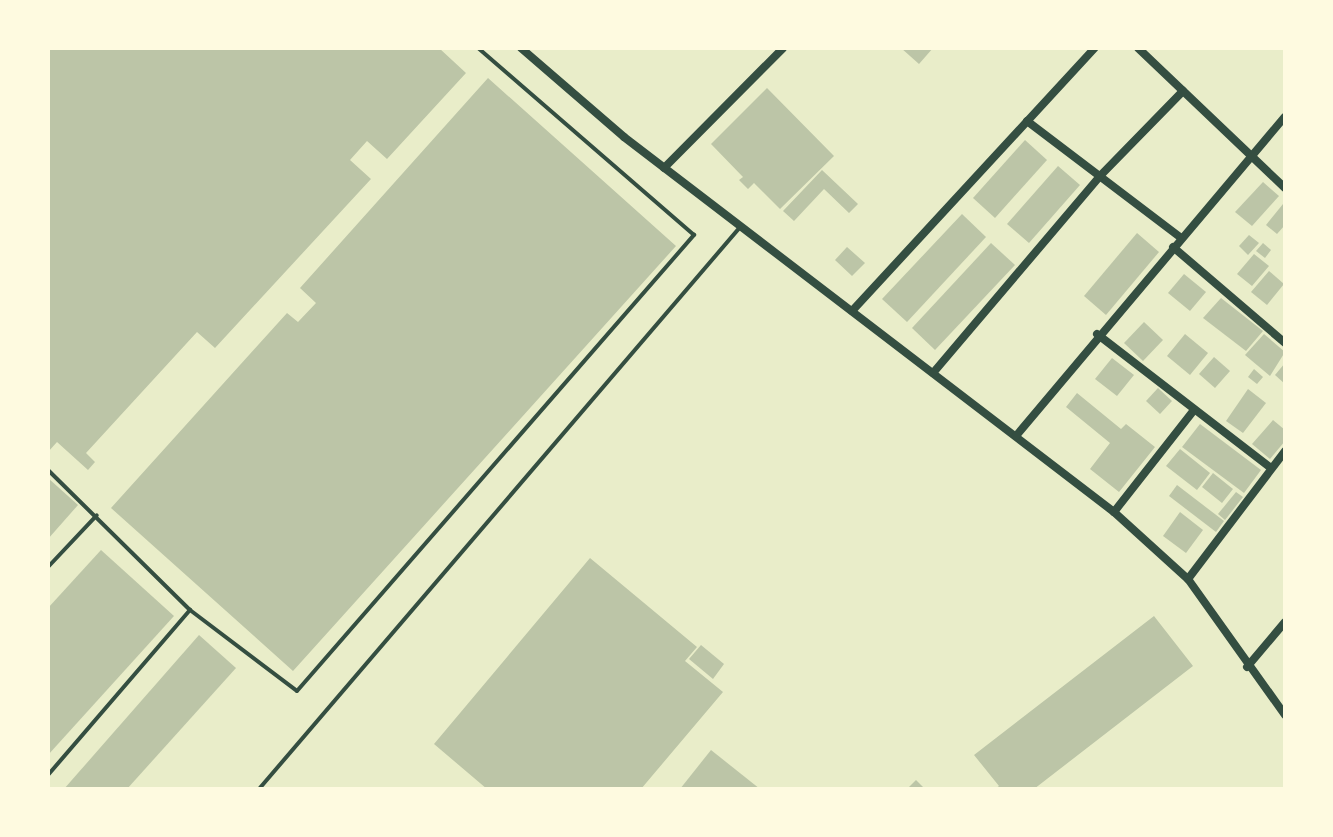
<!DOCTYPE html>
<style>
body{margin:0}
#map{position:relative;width:1333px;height:837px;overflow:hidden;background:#e9edc9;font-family:Barlow,sans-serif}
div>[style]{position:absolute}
.building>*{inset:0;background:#bcc5a7}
.service>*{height:4px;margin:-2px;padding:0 2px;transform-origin:2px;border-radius:2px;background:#344e41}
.minor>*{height:8px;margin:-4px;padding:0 4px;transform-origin:4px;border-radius:4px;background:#344e41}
span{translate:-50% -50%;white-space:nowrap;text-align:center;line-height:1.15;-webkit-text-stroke:8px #fefae0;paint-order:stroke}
.frame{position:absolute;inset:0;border:50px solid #fefae0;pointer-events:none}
</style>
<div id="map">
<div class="building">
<i style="clip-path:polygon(48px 48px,439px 48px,466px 73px,387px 159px,367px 141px,350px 160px,371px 179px,215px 348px,197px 332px,86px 453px,95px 462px,88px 470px,57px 442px,48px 452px)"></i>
<i style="clip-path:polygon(901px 48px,933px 48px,919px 64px)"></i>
<i style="clip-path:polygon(488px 78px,676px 246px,293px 671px,111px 508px,287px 313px,298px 322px,316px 303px,300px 288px)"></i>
<i style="clip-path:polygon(767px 88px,834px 156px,780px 209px,754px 183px,748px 189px,739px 180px,743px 177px,711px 144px)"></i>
<i style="clip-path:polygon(1025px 140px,1047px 160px,995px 218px,973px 198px)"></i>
<i style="clip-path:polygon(1058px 166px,1080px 185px,1029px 243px,1007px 224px)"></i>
<i style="clip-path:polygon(822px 170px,858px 204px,849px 213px,824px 189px,794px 221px,783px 211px)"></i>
<i style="clip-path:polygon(1263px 182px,1279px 196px,1252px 226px,1235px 212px)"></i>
<i style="clip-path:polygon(1283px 204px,1285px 225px,1277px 234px,1266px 225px)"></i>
<i style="clip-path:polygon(962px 214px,986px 237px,907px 322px,882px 299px)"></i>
<i style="clip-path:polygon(1137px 233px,1159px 252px,1106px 315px,1084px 296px)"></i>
<i style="clip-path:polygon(1249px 235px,1259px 243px,1248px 255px,1239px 246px)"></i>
<i style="clip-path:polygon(991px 243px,1015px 265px,935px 350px,912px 328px)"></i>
<i style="clip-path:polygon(1263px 243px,1271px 250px,1265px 258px,1256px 251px)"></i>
<i style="clip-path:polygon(847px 247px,865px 263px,852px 276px,835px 260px)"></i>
<i style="clip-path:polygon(1254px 254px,1269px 266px,1252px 286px,1237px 274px)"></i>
<i style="clip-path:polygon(1269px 271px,1284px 284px,1267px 305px,1251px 292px)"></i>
<i style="clip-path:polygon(1184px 274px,1206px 292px,1190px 311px,1168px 293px)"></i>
<i style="clip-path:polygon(1221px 298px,1263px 331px,1246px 351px,1203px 318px)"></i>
<i style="clip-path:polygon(1144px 322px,1163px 340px,1143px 361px,1124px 343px)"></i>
<i style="clip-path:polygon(1185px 334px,1208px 353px,1190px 375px,1167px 356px)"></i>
<i style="clip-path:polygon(1264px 334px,1285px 352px,1270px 376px,1245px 355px)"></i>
<i style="clip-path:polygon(1214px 357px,1230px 371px,1215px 388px,1199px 374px)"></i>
<i style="clip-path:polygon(1112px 358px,1134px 375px,1117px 396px,1095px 379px)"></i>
<i style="clip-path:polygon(1285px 363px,1285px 384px,1275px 375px)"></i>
<i style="clip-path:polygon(1254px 369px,1263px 377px,1257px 384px,1248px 377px)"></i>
<i style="clip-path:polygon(1158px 388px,1172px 401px,1160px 414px,1146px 401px)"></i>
<i style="clip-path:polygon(1248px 389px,1266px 403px,1243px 433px,1226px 421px)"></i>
<i style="clip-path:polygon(1077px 393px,1121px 429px,1126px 424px,1155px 447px,1119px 492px,1090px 469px,1110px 443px,1066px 407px)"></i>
<i style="clip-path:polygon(1273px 420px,1285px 430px,1285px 441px,1270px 459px,1252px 444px)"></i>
<i style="clip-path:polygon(1200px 424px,1261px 470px,1244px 493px,1182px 447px)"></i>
<i style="clip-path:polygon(1180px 449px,1210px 473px,1197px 490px,1166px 466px)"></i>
<i style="clip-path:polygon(1213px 473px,1233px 489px,1222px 503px,1202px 487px)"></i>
<i style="clip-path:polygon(48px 478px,78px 505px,48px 539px)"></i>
<i style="clip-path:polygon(1177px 485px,1224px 521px,1216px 532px,1169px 496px)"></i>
<i style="clip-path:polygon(1236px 492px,1243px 497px,1225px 520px,1218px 514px)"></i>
<i style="clip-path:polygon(1180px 512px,1203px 530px,1186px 553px,1163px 536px)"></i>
<i style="clip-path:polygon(101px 550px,174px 616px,48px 755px,48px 608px)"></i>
<i style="clip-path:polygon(590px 558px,697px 647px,685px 661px,723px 692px,641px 789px,487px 789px,434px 744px)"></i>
<i style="clip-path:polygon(1154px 616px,1193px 666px,1034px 789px,995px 789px,999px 786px,974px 755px)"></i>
<i style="clip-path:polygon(199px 635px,236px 668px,127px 789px,64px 789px)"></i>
<i style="clip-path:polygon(701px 645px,724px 664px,713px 679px,689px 659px)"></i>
<i style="clip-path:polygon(711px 750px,760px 789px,680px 789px)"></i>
<i style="clip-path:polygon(916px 780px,925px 789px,907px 789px)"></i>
</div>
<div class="service">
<i style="left:48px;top:470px;width:199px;rotate:44.6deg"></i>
<i style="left:190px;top:610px;width:134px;rotate:37.1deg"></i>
<i style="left:297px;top:691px;width:605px;rotate:-48.96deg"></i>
<i style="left:694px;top:235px;width:286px;rotate:-139.1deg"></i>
<i style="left:48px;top:567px;width:71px;rotate:-46.7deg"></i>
<i style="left:48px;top:775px;width:218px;rotate:-49.3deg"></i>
<i style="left:259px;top:789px;width:741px;rotate:-49.43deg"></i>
</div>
<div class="minor">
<i style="left:521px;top:48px;width:136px;rotate:40.8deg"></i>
<i style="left:624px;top:137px;width:617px;rotate:37.43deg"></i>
<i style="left:1114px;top:512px;width:100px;rotate:42.2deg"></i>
<i style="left:1188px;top:579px;width:167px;rotate:54.5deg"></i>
<i style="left:1138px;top:48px;width:203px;rotate:43.6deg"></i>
<i style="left:1027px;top:121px;width:193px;rotate:37.2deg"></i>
<i style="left:664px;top:168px;width:169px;rotate:-45.2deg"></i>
<i style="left:1173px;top:247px;width:148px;rotate:40.6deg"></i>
<i style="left:852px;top:311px;width:358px;rotate:-47.3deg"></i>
<i style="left:1097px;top:334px;width:218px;rotate:37.6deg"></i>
<i style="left:933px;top:373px;width:258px;rotate:-49.7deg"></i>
<i style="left:1100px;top:176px;width:119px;rotate:-45.7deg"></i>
<i style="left:1016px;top:436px;width:417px;rotate:-49.9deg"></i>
<i style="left:1114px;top:512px;width:130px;rotate:-51.9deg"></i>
<i style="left:1188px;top:579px;width:161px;rotate:-52.8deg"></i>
<i style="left:1247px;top:667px;width:59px;rotate:-49.8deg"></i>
</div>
<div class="frame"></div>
</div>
